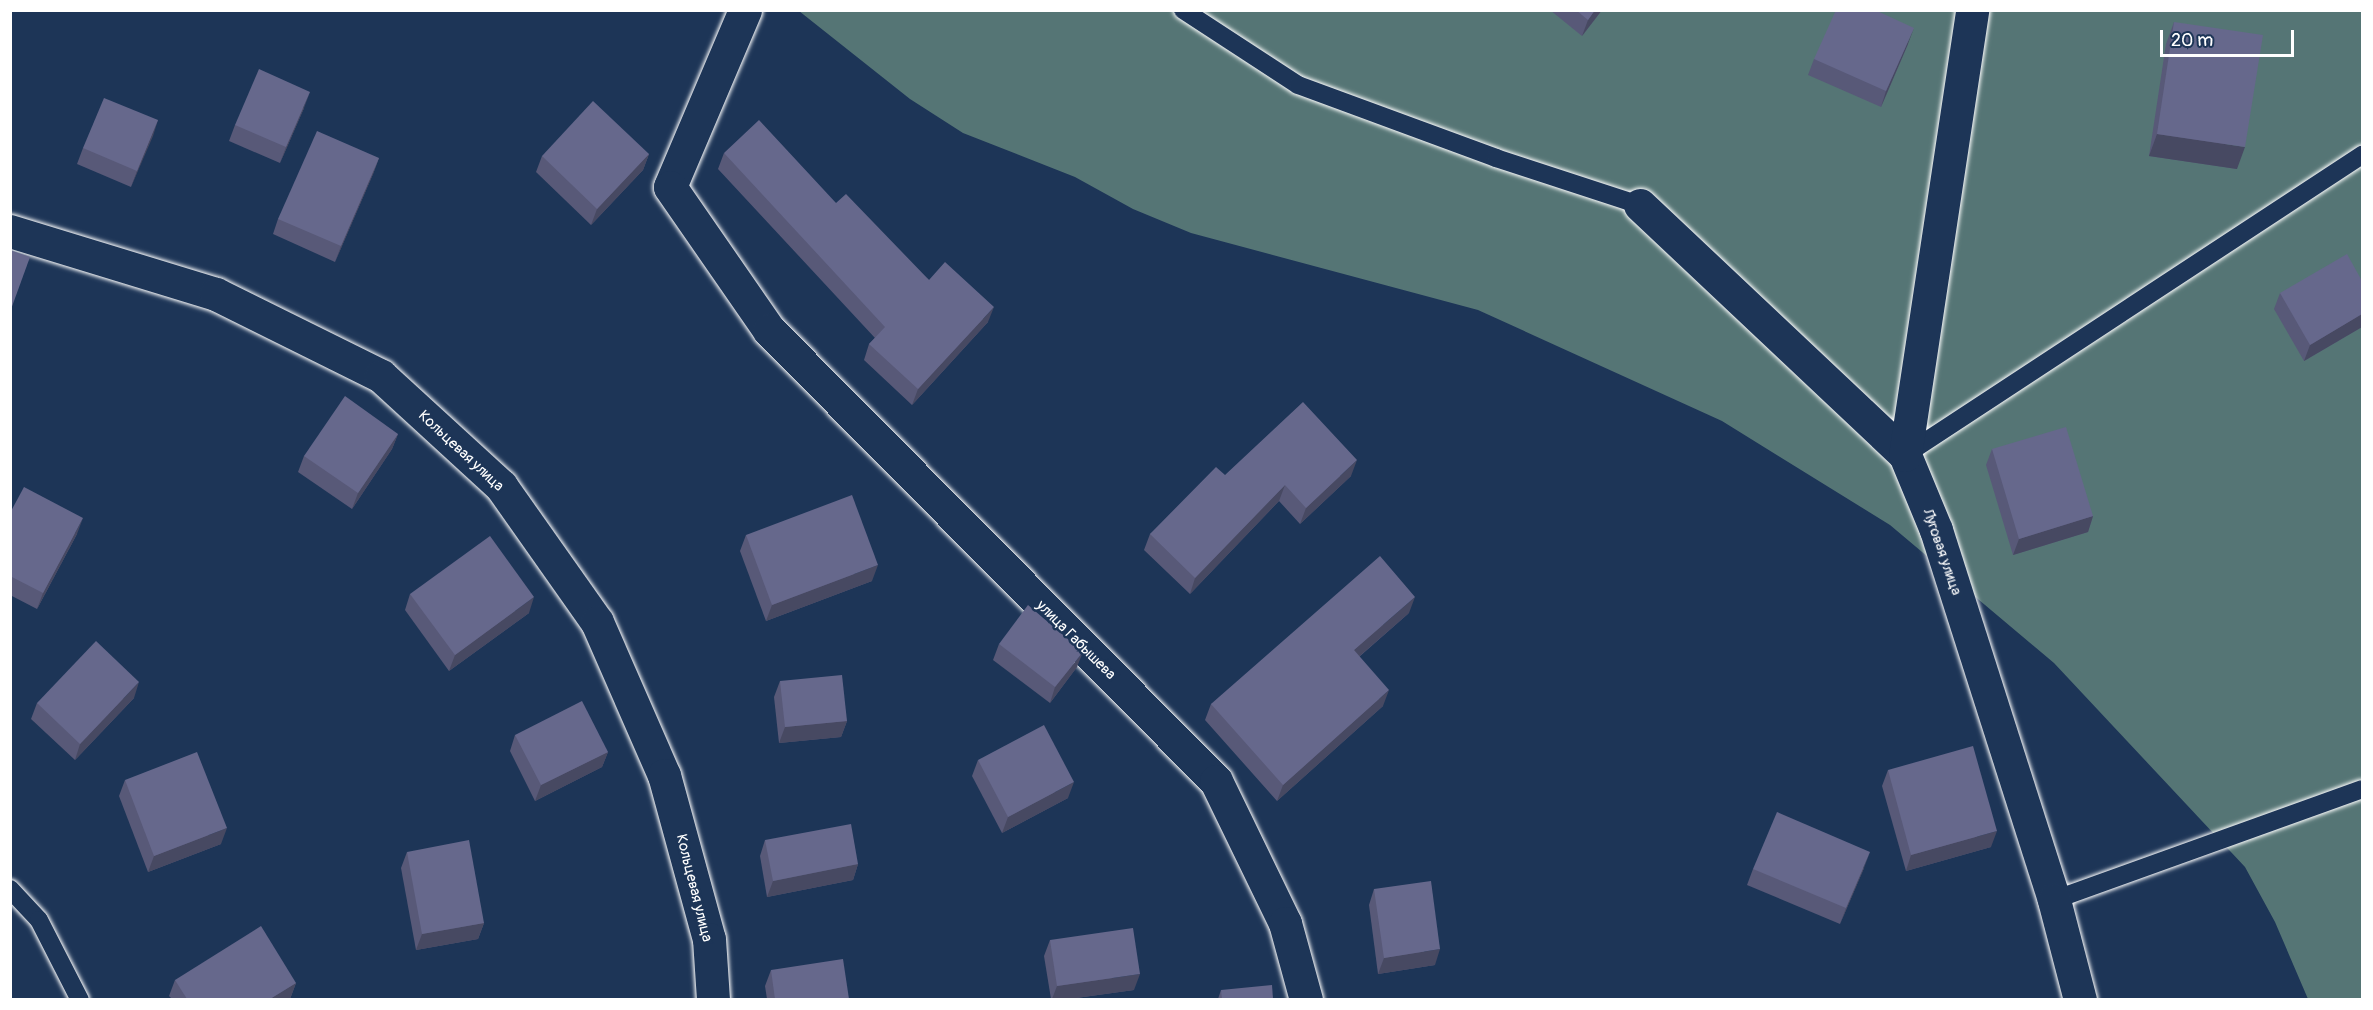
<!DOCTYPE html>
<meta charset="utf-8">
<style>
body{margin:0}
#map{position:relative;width:2373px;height:1010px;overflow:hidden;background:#1d3557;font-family:Pangolin,sans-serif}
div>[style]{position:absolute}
.green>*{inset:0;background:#557575}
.roads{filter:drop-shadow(0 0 2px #fff) drop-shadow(0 0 2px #fff)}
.lane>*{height:18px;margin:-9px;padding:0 9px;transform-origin:9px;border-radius:9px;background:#1d3557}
.street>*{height:33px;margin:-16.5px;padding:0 16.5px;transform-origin:16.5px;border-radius:16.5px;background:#1d3557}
.wall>*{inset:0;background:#585978}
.shaded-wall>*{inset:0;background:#474962}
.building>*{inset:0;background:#66688c}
span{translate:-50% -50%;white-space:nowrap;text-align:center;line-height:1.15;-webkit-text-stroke:5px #1d3557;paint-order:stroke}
.street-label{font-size:15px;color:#fff}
.frame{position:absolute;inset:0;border:12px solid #fff;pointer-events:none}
.scale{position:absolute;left:2160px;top:30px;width:134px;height:27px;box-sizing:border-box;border:3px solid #fff;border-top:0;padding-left:8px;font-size:18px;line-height:21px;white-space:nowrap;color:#fff;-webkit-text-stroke:4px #1d3557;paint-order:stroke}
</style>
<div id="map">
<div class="green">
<i style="clip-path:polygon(799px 11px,2362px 11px,2362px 999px,2308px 999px,2275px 922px,2245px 867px,2054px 663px,1890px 525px,1722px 421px,1478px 310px,1191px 233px,1133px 209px,1075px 177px,963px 133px,910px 99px)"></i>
</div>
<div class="roads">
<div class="lane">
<i style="left:1183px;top:10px;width:137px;rotate:33.1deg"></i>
<i style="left:1298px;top:85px;width:211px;rotate:20.2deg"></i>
<i style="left:1496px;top:158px;width:151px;rotate:18.1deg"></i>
<i style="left:1905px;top:455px;width:547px;rotate:-33.28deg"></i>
<i style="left:10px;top:889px;width:42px;rotate:46.9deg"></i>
<i style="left:39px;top:920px;width:90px;rotate:62.9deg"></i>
<i style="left:2054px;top:900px;width:327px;rotate:-19.8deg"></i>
</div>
<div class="street">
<i style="left:745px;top:10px;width:192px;rotate:113deg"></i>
<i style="left:670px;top:187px;width:174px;rotate:55.3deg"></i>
<i style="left:769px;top:330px;width:635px;rotate:45.26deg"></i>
<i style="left:1216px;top:781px;width:158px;rotate:64.1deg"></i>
<i style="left:1285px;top:923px;width:80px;rotate:74.7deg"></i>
<i style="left:1640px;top:205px;width:364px;rotate:43.3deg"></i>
<i style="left:1905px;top:455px;width:81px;rotate:67.5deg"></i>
<i style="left:1936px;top:530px;width:388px;rotate:72.3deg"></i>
<i style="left:2054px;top:900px;width:103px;rotate:75.4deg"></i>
<i style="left:10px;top:231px;width:215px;rotate:17deg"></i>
<i style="left:216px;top:294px;width:184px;rotate:26.4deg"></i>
<i style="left:381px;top:376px;width:163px;rotate:42.5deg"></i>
<i style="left:501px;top:486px;width:166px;rotate:54.8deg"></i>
<i style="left:597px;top:622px;width:167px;rotate:66.4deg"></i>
<i style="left:664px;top:775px;width:170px;rotate:74.7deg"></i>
<i style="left:709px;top:939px;width:61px;rotate:86.2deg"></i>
<i style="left:1905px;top:455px;width:450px;rotate:-81.4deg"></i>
</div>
</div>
<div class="wall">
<i style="clip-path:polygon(1550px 10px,1602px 10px,1582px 36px)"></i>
<i style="clip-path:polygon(2174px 22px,2237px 169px,2149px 156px,2166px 44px)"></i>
<i style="clip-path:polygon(1908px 44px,1881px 107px,1808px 75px,1814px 59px)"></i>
<i style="clip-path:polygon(304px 108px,280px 163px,229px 141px,235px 125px)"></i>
<i style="clip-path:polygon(158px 120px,131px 187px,77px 164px,83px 148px)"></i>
<i style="clip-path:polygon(724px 153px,836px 203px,929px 280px,988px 322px,912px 405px,864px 360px,869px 344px,875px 338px,718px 169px)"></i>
<i style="clip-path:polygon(649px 154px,643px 170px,591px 225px,536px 172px,542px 156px)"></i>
<i style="clip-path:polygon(379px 158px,373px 174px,335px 262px,273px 234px,278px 219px)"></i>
<i style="clip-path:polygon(2362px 281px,2362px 327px,2304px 361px,2274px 309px,2280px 293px)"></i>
<i style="clip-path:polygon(398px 434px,392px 449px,352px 509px,298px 472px,304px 456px)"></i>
<i style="clip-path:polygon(1992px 449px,2093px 516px,2088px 532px,2013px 555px,1986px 465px)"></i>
<i style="clip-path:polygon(1225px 475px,1351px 476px,1300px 524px,1279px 501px,1190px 594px,1144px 550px,1150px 534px)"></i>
<i style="clip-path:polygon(10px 513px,77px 534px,37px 609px,10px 595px)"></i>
<i style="clip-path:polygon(746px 535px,872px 581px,766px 621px,740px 551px)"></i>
<i style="clip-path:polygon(410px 594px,529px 613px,449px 671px,405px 610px)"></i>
<i style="clip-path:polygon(1409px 613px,1359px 657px,1383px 706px,1277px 801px,1205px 720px,1211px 704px)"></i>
<i style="clip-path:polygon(999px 644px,1077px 667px,1050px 703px,993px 660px)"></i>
<i style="clip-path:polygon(780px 681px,847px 721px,841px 737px,779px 743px,774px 697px)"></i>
<i style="clip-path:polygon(134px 698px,75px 760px,31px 719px,37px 703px)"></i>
<i style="clip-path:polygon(515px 735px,608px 752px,602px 767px,535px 801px,510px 751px)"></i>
<i style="clip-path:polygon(978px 760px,1068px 798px,1002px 833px,972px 776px)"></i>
<i style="clip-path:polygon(1888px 770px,1991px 847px,1906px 871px,1882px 786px)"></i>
<i style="clip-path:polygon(125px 780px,221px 844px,148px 872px,119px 796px)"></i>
<i style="clip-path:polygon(765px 840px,858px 864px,853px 880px,767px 897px,760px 856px)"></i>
<i style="clip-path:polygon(407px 852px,484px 923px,478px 939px,416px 950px,401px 868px)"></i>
<i style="clip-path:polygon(1864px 868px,1840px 924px,1747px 885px,1753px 869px)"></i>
<i style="clip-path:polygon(1374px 889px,1435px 965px,1378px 974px,1369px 905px)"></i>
<i style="clip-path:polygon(1050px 940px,1134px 990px,1069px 999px,1051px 999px,1044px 956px)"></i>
<i style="clip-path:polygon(771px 970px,849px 999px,767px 999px,765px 986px)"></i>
<i style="clip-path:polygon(175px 980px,296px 983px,290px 999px,172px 999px,169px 996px)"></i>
<i style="clip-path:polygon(1221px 990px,1273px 999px,1218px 999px)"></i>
</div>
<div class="shaded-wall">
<i style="clip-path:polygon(1595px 10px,1602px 10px,1582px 36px,1588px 20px)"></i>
<i style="clip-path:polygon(1914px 28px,1908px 44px,1881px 107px,1886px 91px)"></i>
<i style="clip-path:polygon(310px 92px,304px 108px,280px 163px,286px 147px)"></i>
<i style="clip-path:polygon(158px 120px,153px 136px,131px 187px,137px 171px)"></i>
<i style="clip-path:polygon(2157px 134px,2245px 147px,2237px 169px,2149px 156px)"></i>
<i style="clip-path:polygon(649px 154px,643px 170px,591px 225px,597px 209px)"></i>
<i style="clip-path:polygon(379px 158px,373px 174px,335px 262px,341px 246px)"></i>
<i style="clip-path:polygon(994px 307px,988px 322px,912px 405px,918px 389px)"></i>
<i style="clip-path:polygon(2362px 314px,2362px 327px,2304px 361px,2310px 345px)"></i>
<i style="clip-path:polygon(398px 434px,392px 449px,352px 509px,358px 493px)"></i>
<i style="clip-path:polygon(1357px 460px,1351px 476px,1300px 524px,1306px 508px)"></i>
<i style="clip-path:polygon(1285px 485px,1279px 501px,1190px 594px,1195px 578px)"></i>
<i style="clip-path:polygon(2093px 516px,2088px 532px,2013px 555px,2019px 539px)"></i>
<i style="clip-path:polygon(83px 518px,77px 534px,37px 609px,43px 593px)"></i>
<i style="clip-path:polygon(878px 565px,872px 581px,766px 621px,772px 605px)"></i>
<i style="clip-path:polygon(534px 597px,529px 613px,449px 671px,455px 655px)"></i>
<i style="clip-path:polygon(1415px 597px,1409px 613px,1348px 666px,1354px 650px)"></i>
<i style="clip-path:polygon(1083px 652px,1077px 667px,1050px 703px,1055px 687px)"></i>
<i style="clip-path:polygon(139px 682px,134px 698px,75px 760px,80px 744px)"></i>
<i style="clip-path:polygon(1389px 690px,1383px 706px,1277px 801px,1283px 785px)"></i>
<i style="clip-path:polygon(847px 721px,841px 737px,779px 743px,785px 727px)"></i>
<i style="clip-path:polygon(608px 752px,602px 767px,535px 801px,541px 785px)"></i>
<i style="clip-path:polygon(1074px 782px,1068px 798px,1002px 833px,1008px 817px)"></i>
<i style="clip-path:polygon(227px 828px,221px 844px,148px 872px,154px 856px)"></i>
<i style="clip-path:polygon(1997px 831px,1991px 847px,1906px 871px,1911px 855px)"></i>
<i style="clip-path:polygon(1870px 852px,1864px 868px,1840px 924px,1846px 908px)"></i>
<i style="clip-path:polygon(858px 864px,853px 880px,767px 897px,773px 881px)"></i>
<i style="clip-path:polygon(484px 923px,478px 939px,416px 950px,422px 934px)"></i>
<i style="clip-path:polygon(1440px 949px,1435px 965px,1378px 974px,1384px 958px)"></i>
<i style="clip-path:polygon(1140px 974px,1134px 990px,1069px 999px,1052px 999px,1057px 986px)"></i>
<i style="clip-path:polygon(296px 983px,290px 999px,270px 999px)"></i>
</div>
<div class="building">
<i style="clip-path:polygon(1576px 10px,1595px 10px,1588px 20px)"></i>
<i style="clip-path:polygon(1836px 10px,1875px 10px,1914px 28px,1886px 91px,1814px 59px)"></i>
<i style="clip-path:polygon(2174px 22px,2263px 35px,2245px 147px,2157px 134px)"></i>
<i style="clip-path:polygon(259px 69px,310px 92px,286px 147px,235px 125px)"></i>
<i style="clip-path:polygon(104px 98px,158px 120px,137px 171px,83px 148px)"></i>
<i style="clip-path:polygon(593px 101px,649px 154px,597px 209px,542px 156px)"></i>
<i style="clip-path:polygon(759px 120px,836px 203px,846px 194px,929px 280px,945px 262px,994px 307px,918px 389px,869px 344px,885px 327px,724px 153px)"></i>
<i style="clip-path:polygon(317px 131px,379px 158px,341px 246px,278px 219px)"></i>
<i style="clip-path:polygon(10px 250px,30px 257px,10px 312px)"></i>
<i style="clip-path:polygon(2347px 254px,2362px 281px,2362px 314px,2310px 345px,2280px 293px)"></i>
<i style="clip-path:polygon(345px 396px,398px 434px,358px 493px,304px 456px)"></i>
<i style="clip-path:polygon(1303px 402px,1357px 460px,1306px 508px,1285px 485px,1195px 578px,1150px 534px,1216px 467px,1225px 475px)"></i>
<i style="clip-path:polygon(2066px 427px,2093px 516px,2019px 539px,1992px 449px)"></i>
<i style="clip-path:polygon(24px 487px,83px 518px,43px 593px,10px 576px,10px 513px)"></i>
<i style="clip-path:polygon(852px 495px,878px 565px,772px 605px,746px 535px)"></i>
<i style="clip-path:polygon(490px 536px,534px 597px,455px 655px,410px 594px)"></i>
<i style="clip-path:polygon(1380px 556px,1415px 597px,1354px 650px,1389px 690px,1283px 785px,1211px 704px)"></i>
<i style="clip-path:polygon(1028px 605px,1083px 652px,1055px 687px,999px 644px)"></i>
<i style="clip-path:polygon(96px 641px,139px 682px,80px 744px,37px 703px)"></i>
<i style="clip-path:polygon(842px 675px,847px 721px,785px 727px,780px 681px)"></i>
<i style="clip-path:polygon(582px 701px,608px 752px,541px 785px,515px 735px)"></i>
<i style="clip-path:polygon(1044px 725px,1074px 782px,1008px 817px,978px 760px)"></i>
<i style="clip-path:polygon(1973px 746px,1997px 831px,1911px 855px,1888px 770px)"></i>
<i style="clip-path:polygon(197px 752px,227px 828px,154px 856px,125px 780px)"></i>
<i style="clip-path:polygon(1777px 812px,1870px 852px,1846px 908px,1753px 869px)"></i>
<i style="clip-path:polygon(851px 824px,858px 864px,773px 881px,765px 840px)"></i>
<i style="clip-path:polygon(469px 840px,484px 923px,422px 934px,407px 852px)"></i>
<i style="clip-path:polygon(1431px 881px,1440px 949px,1384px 958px,1374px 889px)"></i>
<i style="clip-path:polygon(261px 926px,296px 983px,270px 999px,187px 999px,175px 980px)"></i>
<i style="clip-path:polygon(1133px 928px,1140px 974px,1057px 986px,1050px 940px)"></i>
<i style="clip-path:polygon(843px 959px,849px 999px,775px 999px,771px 970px)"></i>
<i style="clip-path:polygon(1272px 985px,1273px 999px,1222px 999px,1221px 990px)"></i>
</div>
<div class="street-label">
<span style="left:461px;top:451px;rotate:43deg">Кольцевая улица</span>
<span style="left:1942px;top:552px;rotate:71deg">Луговая улица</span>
<span style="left:1076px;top:640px;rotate:45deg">улица Габышева</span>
<span style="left:694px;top:888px;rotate:76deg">Кольцевая улица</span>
</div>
<div class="frame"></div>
<div class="scale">20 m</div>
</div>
